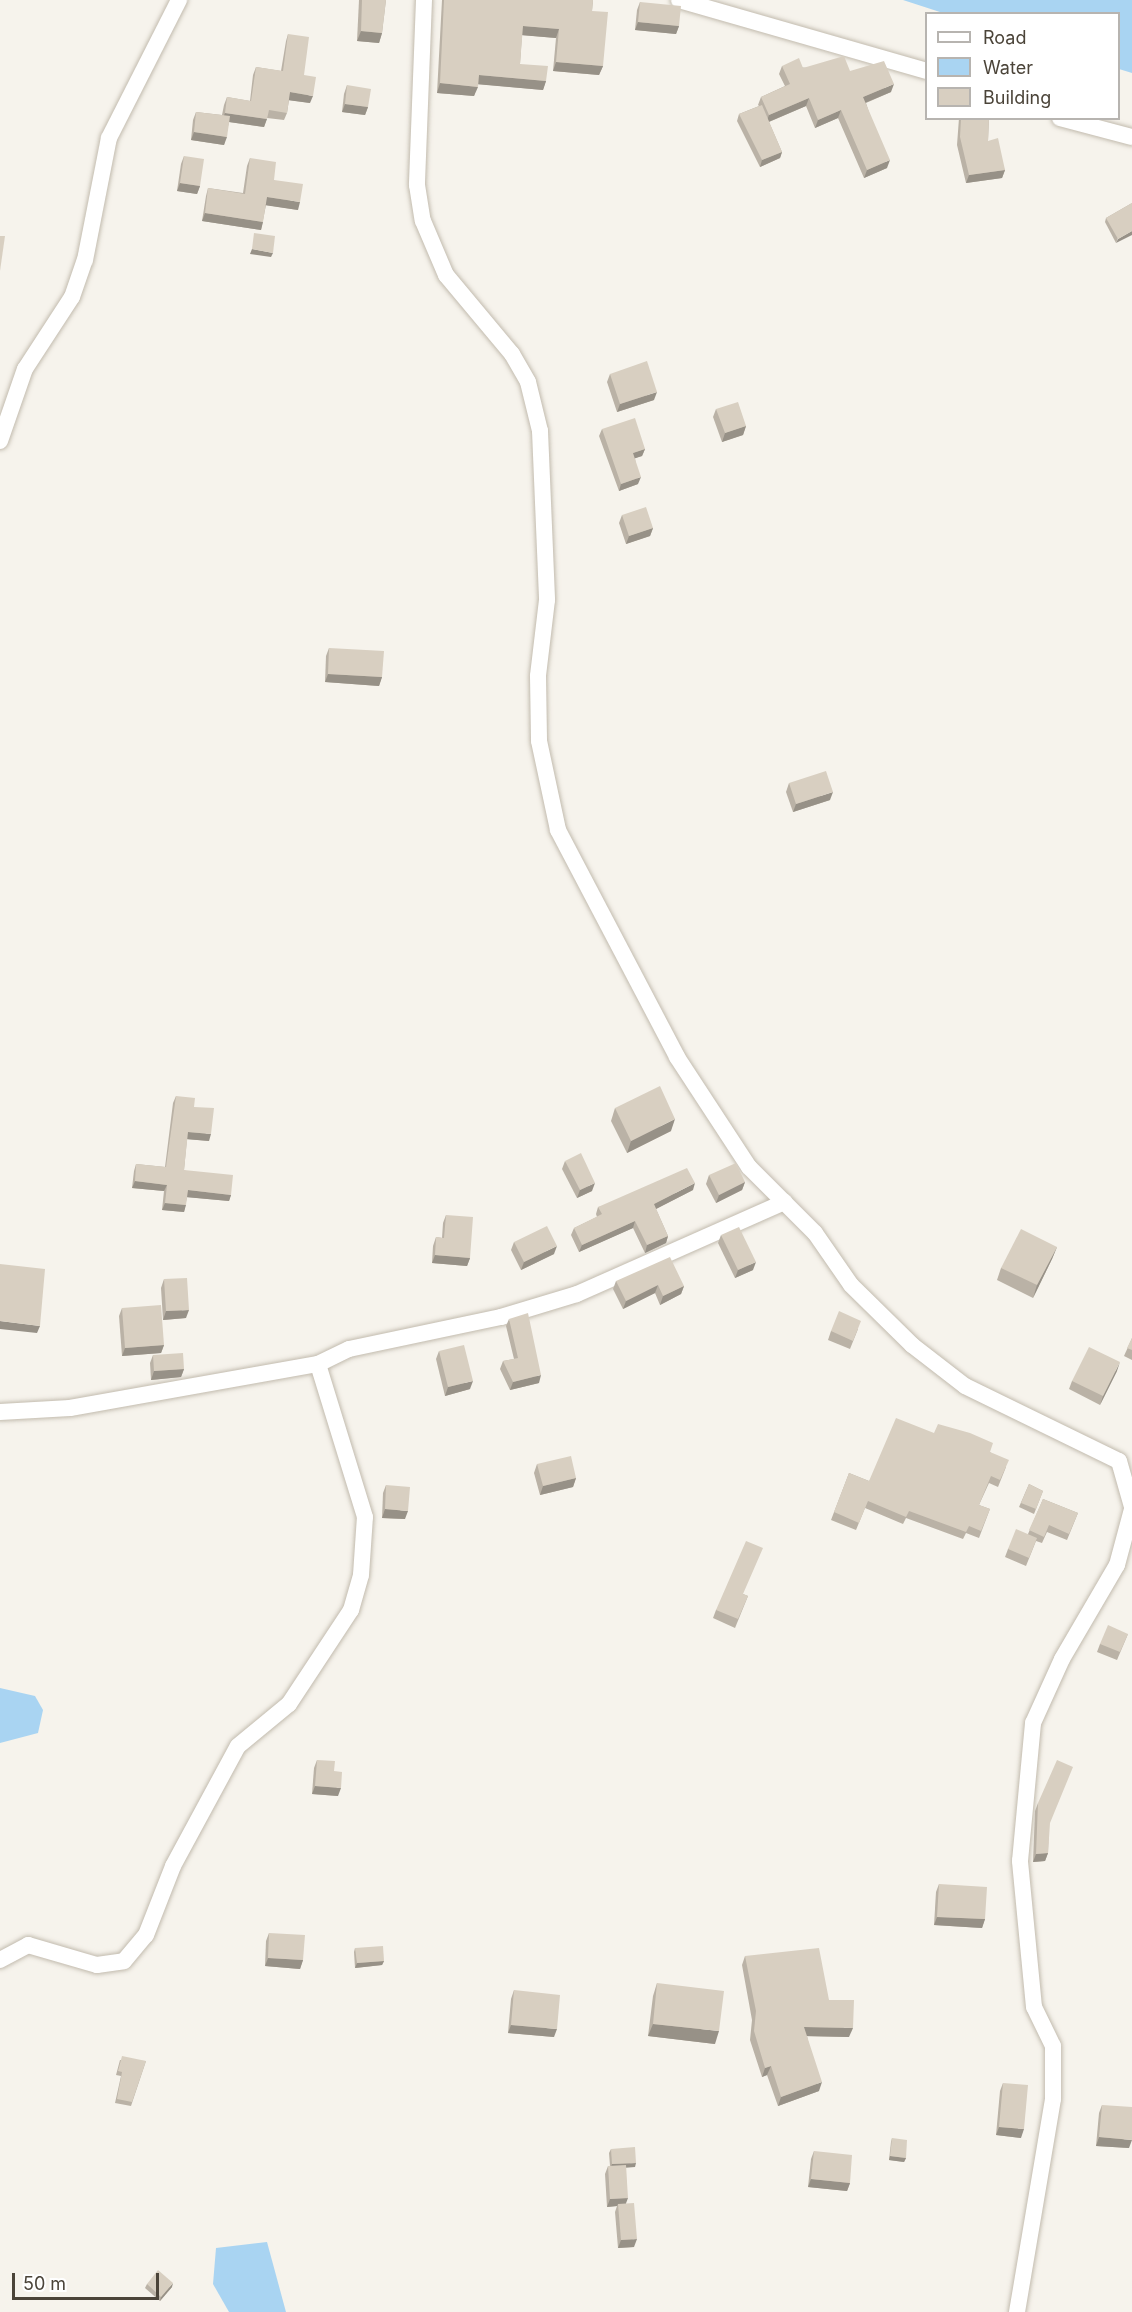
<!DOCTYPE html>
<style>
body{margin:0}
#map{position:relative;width:1132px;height:2312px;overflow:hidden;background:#f6f3ec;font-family:Inter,sans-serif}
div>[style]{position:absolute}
.water>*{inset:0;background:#a9d4f2}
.roads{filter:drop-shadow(0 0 2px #c2bbae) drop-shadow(0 0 2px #c2bbae)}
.street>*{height:16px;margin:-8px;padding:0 8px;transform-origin:8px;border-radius:8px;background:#fff}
.wall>*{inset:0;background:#bab2a6}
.shaded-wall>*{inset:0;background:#979187}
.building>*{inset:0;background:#d8cfc1}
span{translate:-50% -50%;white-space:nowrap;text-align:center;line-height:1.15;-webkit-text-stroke:5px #fff;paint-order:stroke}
.legend{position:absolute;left:925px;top:12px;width:195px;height:108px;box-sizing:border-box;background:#fff;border:2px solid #b7b4b0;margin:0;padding:8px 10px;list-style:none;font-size:18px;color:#4b4439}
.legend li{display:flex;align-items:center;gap:12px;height:30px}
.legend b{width:30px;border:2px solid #b7b4b0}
.scale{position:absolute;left:12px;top:2273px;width:147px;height:27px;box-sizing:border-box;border:3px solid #4b4439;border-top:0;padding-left:8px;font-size:18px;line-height:21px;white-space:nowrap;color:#4b4439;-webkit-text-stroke:4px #fff;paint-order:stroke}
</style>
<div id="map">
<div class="water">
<i style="clip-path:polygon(903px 0,1132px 0,1132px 73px,1119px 69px,1118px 14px,943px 13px)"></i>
<i style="clip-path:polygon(0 1688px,35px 1696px,43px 1710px,38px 1733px,0 1743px)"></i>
<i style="clip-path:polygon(267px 2242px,286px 2312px,229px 2312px,213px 2284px,216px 2248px)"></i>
</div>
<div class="roads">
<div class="street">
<i style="left:424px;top:0;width:185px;rotate:92.2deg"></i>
<i style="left:417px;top:185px;width:36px;rotate:81deg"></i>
<i style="left:423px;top:221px;width:59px;rotate:66.9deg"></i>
<i style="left:446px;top:275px;width:103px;rotate:50.1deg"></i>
<i style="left:512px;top:354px;width:32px;rotate:60deg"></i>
<i style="left:528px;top:382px;width:50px;rotate:76.2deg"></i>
<i style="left:540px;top:431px;width:169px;rotate:87.6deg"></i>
<i style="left:547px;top:600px;width:77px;rotate:96.8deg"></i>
<i style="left:538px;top:676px;width:65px;rotate:89.1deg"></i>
<i style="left:539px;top:741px;width:91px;rotate:77.9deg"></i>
<i style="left:558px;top:830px;width:256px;rotate:62.3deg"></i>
<i style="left:677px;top:1057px;width:131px;rotate:56.8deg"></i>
<i style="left:749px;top:1167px;width:93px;rotate:45deg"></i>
<i style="left:815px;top:1233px;width:63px;rotate:55.3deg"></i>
<i style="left:851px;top:1285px;width:86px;rotate:44.5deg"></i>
<i style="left:912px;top:1345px;width:67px;rotate:37.7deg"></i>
<i style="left:965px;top:1386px;width:171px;rotate:26deg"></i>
<i style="left:1119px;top:1461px;width:48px;rotate:74.2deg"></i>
<i style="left:679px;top:0;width:257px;rotate:16deg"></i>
<i style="left:1060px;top:118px;width:74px;rotate:14.8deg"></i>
<i style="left:0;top:441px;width:76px;rotate:-70.9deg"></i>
<i style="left:25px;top:369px;width:86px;rotate:-56.9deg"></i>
<i style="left:72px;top:297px;width:39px;rotate:-71deg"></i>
<i style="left:85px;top:260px;width:124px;rotate:-78.9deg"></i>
<i style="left:109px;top:138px;width:155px;rotate:-63.1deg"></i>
<i style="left:0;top:1412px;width:70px;rotate:-3.3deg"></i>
<i style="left:70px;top:1408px;width:252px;rotate:-10.1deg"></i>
<i style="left:0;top:1960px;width:32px;rotate:-28deg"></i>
<i style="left:28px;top:1945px;width:72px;rotate:16.2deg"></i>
<i style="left:97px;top:1965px;width:27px;rotate:-8deg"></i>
<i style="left:124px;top:1961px;width:34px;rotate:-50deg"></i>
<i style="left:146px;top:1935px;width:74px;rotate:-68.6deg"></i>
<i style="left:173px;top:1866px;width:136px;rotate:-61.6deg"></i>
<i style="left:238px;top:1746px;width:66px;rotate:-39.5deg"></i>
<i style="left:289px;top:1704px;width:113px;rotate:-56.6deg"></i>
<i style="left:351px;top:1610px;width:36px;rotate:-74deg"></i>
<i style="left:361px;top:1575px;width:58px;rotate:-86.1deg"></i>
<i style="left:365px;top:1517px;width:160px;rotate:-107.1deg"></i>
<i style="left:318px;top:1364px;width:34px;rotate:-26deg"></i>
<i style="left:349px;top:1349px;width:155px;rotate:-11.9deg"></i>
<i style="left:501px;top:1317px;width:79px;rotate:-16.8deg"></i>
<i style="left:577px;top:1294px;width:227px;rotate:-23.9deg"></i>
<i style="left:1017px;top:2312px;width:216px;rotate:-80.4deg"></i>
<i style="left:1053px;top:2099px;width:53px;rotate:-90deg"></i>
<i style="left:1053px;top:2046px;width:43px;rotate:-116deg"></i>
<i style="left:1034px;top:2007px;width:147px;rotate:-95.5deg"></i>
<i style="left:1020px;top:1861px;width:139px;rotate:-84.6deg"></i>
<i style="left:1033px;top:1723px;width:70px;rotate:-65.6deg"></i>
<i style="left:1062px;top:1659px;width:109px;rotate:-59.7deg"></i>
<i style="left:1117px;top:1565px;width:58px;rotate:-75deg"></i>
</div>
</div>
<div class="wall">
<i style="clip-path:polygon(359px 0,386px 0,382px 33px,379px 43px,357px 41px)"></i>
<i style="clip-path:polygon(442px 0,593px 0,592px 11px,603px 66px,599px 75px,553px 71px,556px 38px,522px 35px,520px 64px,546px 81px,543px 90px,478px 84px,474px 96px,437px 93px)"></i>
<i style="clip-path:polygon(640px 2px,679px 26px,676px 34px,635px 30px,637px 10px)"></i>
<i style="clip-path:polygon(288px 34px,304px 75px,310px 103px,289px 100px,287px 113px,284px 120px,267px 118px,264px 127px,229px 122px,224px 145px,191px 140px,193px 120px,196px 112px,222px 115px,224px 105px,227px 97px,250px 101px,253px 75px,256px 67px,281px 71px,286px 41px)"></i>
<i style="clip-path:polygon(782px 66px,850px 71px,891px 92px,866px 103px,887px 168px,864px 178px,838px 118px,815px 128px,806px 106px,769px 122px,782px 152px,780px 158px,760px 167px,737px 121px,739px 114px,759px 106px,758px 105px,761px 97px,785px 86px,779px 74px)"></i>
<i style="clip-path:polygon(347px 85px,368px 107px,365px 115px,342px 112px,344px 94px)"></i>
<i style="clip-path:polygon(959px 118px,989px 118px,988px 141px,1005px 170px,1002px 178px,966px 183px,957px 145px)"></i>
<i style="clip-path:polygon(184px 156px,200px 186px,197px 194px,177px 191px,181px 164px)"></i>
<i style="clip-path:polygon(250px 158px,274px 180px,298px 210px,266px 205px,261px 230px,202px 221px,206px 196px,208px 188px,243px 193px,247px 166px)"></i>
<i style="clip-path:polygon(1132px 203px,1116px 243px,1105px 222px,1106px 218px)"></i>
<i style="clip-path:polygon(610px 374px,654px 400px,617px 412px,607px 382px)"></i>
<i style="clip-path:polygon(716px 409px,746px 426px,743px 435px,722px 442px,713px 417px)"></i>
<i style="clip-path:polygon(602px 429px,645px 449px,642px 456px,635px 458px,638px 484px,619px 491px,599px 436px)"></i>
<i style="clip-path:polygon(622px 515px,653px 528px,650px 536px,626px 544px,619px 523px)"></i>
<i style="clip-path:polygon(329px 648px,382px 677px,379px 686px,325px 682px,326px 656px)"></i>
<i style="clip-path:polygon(789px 783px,830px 800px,793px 812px,786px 792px)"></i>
<i style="clip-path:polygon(176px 1096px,194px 1107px,209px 1141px,187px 1139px,184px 1170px,231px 1195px,229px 1201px,187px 1197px,184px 1212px,162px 1210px,164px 1191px,132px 1188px,134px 1171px,136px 1164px,165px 1167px,173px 1103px)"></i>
<i style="clip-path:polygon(615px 1108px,671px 1131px,627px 1153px,611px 1121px)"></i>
<i style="clip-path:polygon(565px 1161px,592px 1191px,577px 1198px,562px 1169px)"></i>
<i style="clip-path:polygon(709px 1175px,745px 1182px,742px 1190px,716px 1203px,706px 1184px)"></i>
<i style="clip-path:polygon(693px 1190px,656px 1209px,668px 1236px,666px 1243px,645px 1253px,633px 1228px,579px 1252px,571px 1235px,574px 1228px,597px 1217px,596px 1214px,598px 1207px)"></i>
<i style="clip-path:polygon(446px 1215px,470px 1258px,467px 1266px,432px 1263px,433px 1246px,436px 1237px,442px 1238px,443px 1223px)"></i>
<i style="clip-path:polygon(721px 1235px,753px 1270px,735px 1278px,718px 1243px)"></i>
<i style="clip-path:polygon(514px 1242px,554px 1254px,521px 1270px,511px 1250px)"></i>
<i style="clip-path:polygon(1057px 1247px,1052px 1259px,1033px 1298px,997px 1280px,1001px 1268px)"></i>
<i style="clip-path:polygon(164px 1279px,186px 1318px,163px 1320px,161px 1288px)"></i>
<i style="clip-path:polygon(616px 1281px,684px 1286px,681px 1294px,660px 1305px,655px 1293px,623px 1309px,613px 1289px)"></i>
<i style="clip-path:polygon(122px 1308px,164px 1345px,161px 1353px,122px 1356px,119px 1316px)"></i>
<i style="clip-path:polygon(509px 1319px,539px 1383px,510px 1390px,500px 1369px,503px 1361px,514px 1359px,506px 1326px)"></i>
<i style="clip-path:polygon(858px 1329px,850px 1349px,828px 1340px,831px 1331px)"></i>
<i style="clip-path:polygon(1132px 1338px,1132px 1360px,1124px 1356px)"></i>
<i style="clip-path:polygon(439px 1351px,470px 1389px,445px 1396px,436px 1359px)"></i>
<i style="clip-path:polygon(153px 1355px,184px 1369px,181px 1377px,151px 1380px,150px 1363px)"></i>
<i style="clip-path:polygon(1117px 1371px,1100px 1405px,1069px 1389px,1072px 1381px)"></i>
<i style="clip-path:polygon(934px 1433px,990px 1452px,1006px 1467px,998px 1487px,989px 1483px,979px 1505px,990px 1509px,979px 1538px,966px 1533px,963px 1539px,906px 1518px,903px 1524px,865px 1508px,856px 1530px,831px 1520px,849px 1473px,869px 1481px)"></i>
<i style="clip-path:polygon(537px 1464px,576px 1478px,573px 1487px,540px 1495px,534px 1473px)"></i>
<i style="clip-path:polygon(1029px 1484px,1043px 1491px,1034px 1514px,1019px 1507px)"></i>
<i style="clip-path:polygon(386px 1485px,405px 1519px,382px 1518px,383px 1493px)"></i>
<i style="clip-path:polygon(1043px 1499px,1078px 1513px,1067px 1540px,1047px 1532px,1042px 1543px,1036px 1541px,1026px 1566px,1005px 1557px,1008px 1549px,1028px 1534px)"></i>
<i style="clip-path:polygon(743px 1594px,748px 1596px,735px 1628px,713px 1618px,716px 1610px)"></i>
<i style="clip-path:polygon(1128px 1634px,1117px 1660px,1097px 1652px,1100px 1644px)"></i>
<i style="clip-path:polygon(317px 1760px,334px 1771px,338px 1796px,312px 1794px,314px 1768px)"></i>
<i style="clip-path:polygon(1038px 1803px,1049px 1824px,1048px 1853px,1045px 1861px,1033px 1862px,1035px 1811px)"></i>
<i style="clip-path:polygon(939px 1884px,985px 1919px,982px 1928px,934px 1925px,936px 1892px)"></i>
<i style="clip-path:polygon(269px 1933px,303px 1960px,300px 1969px,265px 1966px,266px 1941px)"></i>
<i style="clip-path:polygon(355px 1948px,384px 1961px,382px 1965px,355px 1968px,354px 1952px)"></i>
<i style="clip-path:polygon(745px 1956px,829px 2000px,849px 2037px,807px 2036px,819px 2091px,778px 2106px,767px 2075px,762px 2077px,750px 2040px,752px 2020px,742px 1965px)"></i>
<i style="clip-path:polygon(657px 1983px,715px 2044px,648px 2036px,653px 1996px)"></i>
<i style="clip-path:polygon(514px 1990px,554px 2037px,508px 2033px,511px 1999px)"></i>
<i style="clip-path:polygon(120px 2060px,146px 2061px,131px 2106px,115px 2103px,121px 2076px,116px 2075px)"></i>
<i style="clip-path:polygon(1003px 2083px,1021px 2138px,996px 2135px,1000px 2091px)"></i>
<i style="clip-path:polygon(1102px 2105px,1129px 2148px,1096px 2146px,1099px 2113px)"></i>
<i style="clip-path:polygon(892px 2138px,906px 2158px,904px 2162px,889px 2160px,891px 2142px)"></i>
<i style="clip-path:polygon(611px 2149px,635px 2167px,626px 2167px,626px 2203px,634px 2247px,618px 2248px,615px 2212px,617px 2206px,607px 2207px,605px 2174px,608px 2166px,610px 2166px,609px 2153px)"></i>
<i style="clip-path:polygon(814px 2151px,850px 2183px,847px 2191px,808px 2187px,811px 2159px)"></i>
<i style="clip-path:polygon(147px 2284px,172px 2287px,160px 2301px,145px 2288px)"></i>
</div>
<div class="shaded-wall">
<i style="clip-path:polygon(638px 22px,679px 26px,676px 34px,635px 30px)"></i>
<i style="clip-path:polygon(523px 26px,559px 29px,556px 38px,520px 35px)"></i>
<i style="clip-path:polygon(361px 31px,382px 33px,379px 43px,357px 41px)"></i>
<i style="clip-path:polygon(556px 62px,603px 66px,599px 75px,553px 71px)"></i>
<i style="clip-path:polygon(479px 75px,546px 81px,543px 90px,475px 84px)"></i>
<i style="clip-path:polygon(440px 83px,478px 87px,474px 96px,437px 93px)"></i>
<i style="clip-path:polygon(894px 84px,891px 92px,860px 105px,863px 97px)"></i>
<i style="clip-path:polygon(290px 92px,313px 96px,310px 103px,287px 100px)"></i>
<i style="clip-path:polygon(809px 98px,806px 106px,766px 123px,769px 115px)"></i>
<i style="clip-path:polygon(345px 104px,368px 107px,365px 115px,342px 112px)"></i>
<i style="clip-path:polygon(841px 110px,838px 118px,815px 128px,818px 120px)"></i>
<i style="clip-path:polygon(225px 113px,267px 119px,264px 127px,222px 121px)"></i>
<i style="clip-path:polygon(194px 132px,227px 137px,224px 145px,191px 140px)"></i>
<i style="clip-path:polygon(782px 152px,780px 158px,760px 167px,762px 160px)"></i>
<i style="clip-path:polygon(890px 160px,887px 168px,864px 178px,867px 170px)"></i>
<i style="clip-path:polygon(1005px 170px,1002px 178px,966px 183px,969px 175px)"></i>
<i style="clip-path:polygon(180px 183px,200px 186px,197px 194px,177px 191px)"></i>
<i style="clip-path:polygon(267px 197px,300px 202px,298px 210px,264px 205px)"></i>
<i style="clip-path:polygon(205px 213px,263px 222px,261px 230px,202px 221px)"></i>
<i style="clip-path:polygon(1132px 231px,1132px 235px,1116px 243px,1118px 239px)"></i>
<i style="clip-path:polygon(252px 249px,273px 253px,271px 257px,250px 254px)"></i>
<i style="clip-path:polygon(657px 392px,654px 400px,617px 412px,620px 404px)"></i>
<i style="clip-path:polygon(746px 426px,743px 435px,722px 442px,725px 433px)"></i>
<i style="clip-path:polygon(645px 449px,642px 456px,630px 460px,633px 453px)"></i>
<i style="clip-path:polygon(641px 477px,638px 484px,619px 491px,621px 484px)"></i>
<i style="clip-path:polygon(653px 528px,650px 536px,626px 544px,629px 536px)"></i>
<i style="clip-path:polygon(328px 674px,382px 677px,379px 686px,325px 682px)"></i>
<i style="clip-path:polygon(833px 792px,830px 800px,793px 812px,796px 804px)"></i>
<i style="clip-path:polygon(675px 1119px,671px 1131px,627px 1153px,631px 1141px)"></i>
<i style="clip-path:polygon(188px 1132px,211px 1134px,209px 1141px,185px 1139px)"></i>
<i style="clip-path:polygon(135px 1181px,167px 1185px,164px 1191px,132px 1188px)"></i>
<i style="clip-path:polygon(745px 1182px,742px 1190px,716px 1203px,719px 1195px)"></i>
<i style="clip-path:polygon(595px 1183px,592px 1191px,577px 1198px,580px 1190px)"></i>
<i style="clip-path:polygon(695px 1183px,693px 1190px,652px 1211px,654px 1204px)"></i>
<i style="clip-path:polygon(188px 1190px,231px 1195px,229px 1201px,185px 1197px)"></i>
<i style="clip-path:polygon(165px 1203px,186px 1205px,184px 1212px,162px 1210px)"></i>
<i style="clip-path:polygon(635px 1221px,633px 1228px,579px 1252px,582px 1245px)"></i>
<i style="clip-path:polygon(668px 1236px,666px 1243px,645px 1253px,647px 1245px)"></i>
<i style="clip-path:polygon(557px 1246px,554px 1254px,521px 1270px,524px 1262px)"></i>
<i style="clip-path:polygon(1057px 1247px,1052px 1259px,1033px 1298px,1037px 1285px)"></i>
<i style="clip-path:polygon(435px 1255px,470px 1258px,467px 1266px,432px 1263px)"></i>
<i style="clip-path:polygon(756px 1262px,753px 1270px,735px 1278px,738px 1270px)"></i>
<i style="clip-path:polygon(658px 1285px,655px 1293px,623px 1309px,626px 1301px)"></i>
<i style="clip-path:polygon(684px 1286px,681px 1294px,660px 1305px,663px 1296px)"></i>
<i style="clip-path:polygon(189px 1310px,186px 1318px,163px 1320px,166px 1311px)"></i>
<i style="clip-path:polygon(0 1321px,40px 1326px,37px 1333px,0 1329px)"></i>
<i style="clip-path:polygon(164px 1345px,161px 1353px,122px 1356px,125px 1348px)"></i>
<i style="clip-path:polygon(1120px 1362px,1117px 1371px,1100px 1405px,1103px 1396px)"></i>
<i style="clip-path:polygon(184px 1369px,181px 1377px,151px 1380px,154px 1371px)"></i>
<i style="clip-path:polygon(541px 1375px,539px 1383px,510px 1390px,513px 1382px)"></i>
<i style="clip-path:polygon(473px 1381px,470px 1389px,445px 1396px,448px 1387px)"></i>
<i style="clip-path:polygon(576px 1478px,573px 1487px,540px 1495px,543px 1486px)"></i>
<i style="clip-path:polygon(385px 1509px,408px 1511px,405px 1519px,382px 1518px)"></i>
<i style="clip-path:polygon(315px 1786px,341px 1788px,338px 1796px,312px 1794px)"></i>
<i style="clip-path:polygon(1048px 1853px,1045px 1861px,1033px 1862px,1036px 1854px)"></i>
<i style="clip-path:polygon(937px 1917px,985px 1919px,982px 1928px,934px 1925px)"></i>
<i style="clip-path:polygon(268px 1958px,303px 1960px,300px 1969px,265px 1966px)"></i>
<i style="clip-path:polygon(384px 1961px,382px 1965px,355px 1968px,357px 1963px)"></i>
<i style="clip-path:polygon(653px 2024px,719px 2031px,715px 2044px,648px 2036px)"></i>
<i style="clip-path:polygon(511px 2025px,557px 2029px,554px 2037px,508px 2033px)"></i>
<i style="clip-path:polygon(804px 2027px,853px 2028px,849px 2037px,801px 2036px)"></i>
<i style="clip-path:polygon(771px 2066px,767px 2075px,762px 2077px,765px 2068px)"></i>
<i style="clip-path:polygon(822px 2082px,819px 2091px,778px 2106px,781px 2097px)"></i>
<i style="clip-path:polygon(999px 2127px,1024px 2129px,1021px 2138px,996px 2135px)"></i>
<i style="clip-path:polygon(1099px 2137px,1132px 2140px,1129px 2148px,1096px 2146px)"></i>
<i style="clip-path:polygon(890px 2156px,906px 2158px,904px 2162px,889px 2160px)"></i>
<i style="clip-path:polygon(636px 2163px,635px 2167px,610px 2169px,612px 2164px)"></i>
<i style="clip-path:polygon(811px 2179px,850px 2183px,847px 2191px,808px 2187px)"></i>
<i style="clip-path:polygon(628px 2198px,625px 2206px,618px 2204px,617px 2206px,607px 2207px,610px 2199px)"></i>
<i style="clip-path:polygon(637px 2239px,634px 2247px,618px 2248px,621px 2240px)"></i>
<i style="clip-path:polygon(173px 2283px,172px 2287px,160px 2301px,161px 2297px)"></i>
</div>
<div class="building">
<i style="clip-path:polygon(362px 0,386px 0,382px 33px,361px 31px)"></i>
<i style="clip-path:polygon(444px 0,593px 0,592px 11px,608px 12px,603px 66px,556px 62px,559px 29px,523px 26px,520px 64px,548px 66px,546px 81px,479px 75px,478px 87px,440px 83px)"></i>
<i style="clip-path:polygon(640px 2px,681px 6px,679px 26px,638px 22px)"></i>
<i style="clip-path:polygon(288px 34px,309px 37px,304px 75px,316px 77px,313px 96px,290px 92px,287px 113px,269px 110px,267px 119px,225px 113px,227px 97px,251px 101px,256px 67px,283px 71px)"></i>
<i style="clip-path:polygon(844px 56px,850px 71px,884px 61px,894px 84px,863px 97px,890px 160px,867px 170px,841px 110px,818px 120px,809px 98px,769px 115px,761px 97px,790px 84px,782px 66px,799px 58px,803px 68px)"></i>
<i style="clip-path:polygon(347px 85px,371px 89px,368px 107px,345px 104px)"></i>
<i style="clip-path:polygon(762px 105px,782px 152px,762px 160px,739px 114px)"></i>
<i style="clip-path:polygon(196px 112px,230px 116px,227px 137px,194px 132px)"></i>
<i style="clip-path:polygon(961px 118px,989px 118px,988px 141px,998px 138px,1005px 170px,969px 175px,960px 137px)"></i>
<i style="clip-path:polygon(184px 156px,204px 159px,200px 186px,180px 183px)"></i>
<i style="clip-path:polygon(250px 158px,276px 162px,274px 180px,303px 184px,300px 202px,267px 197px,263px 222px,205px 213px,208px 188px,245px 194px)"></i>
<i style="clip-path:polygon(1132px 203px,1132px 231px,1118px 239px,1106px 218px)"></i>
<i style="clip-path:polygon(254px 233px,275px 236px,273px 253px,252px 249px)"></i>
<i style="clip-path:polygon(0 236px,5px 236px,0 271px)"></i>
<i style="clip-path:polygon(647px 361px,657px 392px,620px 404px,610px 374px)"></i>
<i style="clip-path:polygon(738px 402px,746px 426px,725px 433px,716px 409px)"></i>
<i style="clip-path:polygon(635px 418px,645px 449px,633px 453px,641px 477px,621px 484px,602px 429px)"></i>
<i style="clip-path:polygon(646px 507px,653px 528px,629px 536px,622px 515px)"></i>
<i style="clip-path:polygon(329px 648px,384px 651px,382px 677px,328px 674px)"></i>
<i style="clip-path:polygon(826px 771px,833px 792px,796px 804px,789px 783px)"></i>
<i style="clip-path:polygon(660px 1086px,675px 1119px,631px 1141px,615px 1108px)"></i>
<i style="clip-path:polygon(176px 1096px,195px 1098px,194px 1107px,214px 1108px,211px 1134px,188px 1132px,184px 1170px,233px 1175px,231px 1195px,188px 1190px,186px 1205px,165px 1203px,167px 1185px,135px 1181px,136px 1164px,166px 1167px)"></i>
<i style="clip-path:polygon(581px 1153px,595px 1183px,580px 1190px,565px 1161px)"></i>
<i style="clip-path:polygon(736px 1163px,745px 1182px,719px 1195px,709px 1175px)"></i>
<i style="clip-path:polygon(687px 1168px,695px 1183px,654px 1204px,668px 1236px,647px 1245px,635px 1221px,582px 1245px,574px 1228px,602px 1214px,598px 1207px)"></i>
<i style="clip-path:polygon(446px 1215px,473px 1217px,470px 1258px,435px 1255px,436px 1237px,444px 1238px)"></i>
<i style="clip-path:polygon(547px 1226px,557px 1246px,524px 1262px,514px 1242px)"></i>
<i style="clip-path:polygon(739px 1227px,756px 1262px,738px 1270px,721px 1235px)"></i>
<i style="clip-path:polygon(1021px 1229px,1057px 1247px,1037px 1285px,1001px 1268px)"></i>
<i style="clip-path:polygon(670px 1257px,684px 1286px,663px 1296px,658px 1285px,626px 1301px,616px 1281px)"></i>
<i style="clip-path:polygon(0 1264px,45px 1269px,40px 1326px,0 1321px)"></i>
<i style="clip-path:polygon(187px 1278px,189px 1310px,166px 1311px,164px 1279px)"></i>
<i style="clip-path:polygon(161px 1305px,164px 1345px,125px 1348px,122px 1308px)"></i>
<i style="clip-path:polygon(839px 1311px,861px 1321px,853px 1341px,831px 1331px)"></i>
<i style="clip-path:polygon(528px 1313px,541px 1375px,513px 1382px,503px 1361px,518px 1358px,509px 1319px)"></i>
<i style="clip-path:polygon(1132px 1338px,1132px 1350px,1127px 1348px)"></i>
<i style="clip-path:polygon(464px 1345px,473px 1381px,448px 1387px,439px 1351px)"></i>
<i style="clip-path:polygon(1089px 1347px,1120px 1362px,1103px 1396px,1072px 1381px)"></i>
<i style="clip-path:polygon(183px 1353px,184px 1369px,154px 1371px,153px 1355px)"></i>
<i style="clip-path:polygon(896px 1418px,934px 1433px,938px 1424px,970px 1433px,993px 1443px,990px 1452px,1009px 1460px,1000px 1480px,991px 1476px,979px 1505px,990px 1509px,981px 1531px,969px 1526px,966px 1532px,909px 1511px,906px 1517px,868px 1501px,859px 1523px,834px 1512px,849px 1473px,869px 1481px)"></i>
<i style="clip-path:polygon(571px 1456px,576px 1478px,543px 1486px,537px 1464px)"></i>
<i style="clip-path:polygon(1029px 1484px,1043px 1491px,1036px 1509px,1021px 1503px)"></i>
<i style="clip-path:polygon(386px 1485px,410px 1487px,408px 1511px,385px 1509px)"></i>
<i style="clip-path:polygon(1043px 1499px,1078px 1513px,1069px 1534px,1049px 1525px,1044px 1537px,1029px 1530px)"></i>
<i style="clip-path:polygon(1016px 1529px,1037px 1538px,1029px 1558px,1008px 1549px)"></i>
<i style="clip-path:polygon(746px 1541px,763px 1548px,743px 1594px,748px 1596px,738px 1619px,716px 1610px)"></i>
<i style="clip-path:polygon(1108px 1625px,1128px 1634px,1120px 1652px,1100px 1644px)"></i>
<i style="clip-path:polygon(317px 1760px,335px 1761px,334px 1771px,342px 1772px,341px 1788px,315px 1786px)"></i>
<i style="clip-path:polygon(1057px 1760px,1073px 1767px,1050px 1823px,1048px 1853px,1036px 1854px,1038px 1803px)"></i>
<i style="clip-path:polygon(939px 1884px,987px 1887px,985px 1919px,937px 1917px)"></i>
<i style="clip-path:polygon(269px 1933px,305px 1935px,303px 1960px,268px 1958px)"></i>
<i style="clip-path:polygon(383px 1946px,384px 1961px,357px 1963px,355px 1948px)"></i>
<i style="clip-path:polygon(819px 1948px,829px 2000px,854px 2000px,853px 2028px,804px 2027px,822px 2082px,781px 2097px,771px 2066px,765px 2068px,754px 2031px,756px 2011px,745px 1956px)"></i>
<i style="clip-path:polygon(657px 1983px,724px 1991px,719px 2031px,653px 2024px)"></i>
<i style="clip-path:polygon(514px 1990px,560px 1995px,557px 2029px,511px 2025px)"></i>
<i style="clip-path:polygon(122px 2056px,146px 2061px,132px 2102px,117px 2099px,122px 2072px,118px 2071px)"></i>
<i style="clip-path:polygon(1003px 2083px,1028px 2085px,1024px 2129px,999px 2127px)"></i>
<i style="clip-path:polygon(1102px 2105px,1132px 2107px,1132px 2140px,1099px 2137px)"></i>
<i style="clip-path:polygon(892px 2138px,907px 2140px,906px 2158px,890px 2156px)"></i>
<i style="clip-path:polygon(635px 2147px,636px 2163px,612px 2164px,611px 2149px)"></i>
<i style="clip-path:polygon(814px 2151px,852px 2155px,850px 2183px,811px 2179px)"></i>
<i style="clip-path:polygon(626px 2165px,628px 2198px,610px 2199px,608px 2166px)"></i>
<i style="clip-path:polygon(634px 2203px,637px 2239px,621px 2240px,618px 2204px)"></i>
<i style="clip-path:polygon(158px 2270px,173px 2283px,161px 2297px,147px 2284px)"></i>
</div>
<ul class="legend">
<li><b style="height:8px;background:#fff"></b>Road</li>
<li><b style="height:16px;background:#a9d4f2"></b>Water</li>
<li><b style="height:16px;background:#d8cfc1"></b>Building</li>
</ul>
<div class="scale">50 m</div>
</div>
